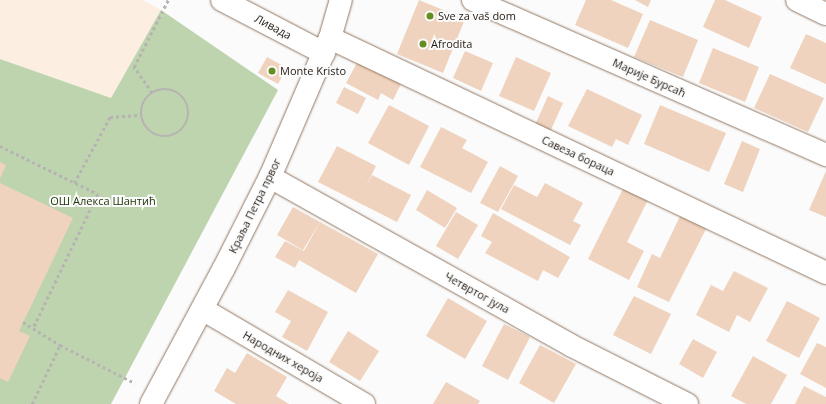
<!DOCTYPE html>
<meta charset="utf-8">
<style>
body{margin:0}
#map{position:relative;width:826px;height:404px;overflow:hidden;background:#fbfbfb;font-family:"Open Sans",sans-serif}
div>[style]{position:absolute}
.education>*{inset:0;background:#fceee0}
.green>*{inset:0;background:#bed4af}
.building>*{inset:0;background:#efd3be}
.path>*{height:2.5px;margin-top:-1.25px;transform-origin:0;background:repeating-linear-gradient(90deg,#b6b3b0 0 3px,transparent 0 6px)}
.path>.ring{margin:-1.25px;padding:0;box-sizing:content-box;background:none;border:2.5px solid #b6b3b0;border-radius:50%}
.roads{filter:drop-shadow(0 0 1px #907763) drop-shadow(0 0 1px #907763)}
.street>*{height:22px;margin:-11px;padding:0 11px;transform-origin:11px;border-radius:11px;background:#fff}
.secondary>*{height:22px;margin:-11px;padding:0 11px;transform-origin:11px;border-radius:11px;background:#fff}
.dots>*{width:11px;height:11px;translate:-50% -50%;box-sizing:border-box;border:2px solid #fbfbfb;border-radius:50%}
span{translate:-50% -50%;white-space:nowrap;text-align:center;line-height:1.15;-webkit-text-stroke:4px #fbfbfb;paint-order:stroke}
.poi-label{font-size:11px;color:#251b13}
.left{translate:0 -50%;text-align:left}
.street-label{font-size:11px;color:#251b13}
.park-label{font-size:11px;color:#21370b}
</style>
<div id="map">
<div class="education">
<i style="clip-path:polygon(0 0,143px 0,161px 10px,111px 98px,0 59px)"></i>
</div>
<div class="green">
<i style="clip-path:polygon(161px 10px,278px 90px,111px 404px,0 404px,0 59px,111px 98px)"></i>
</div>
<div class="building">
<i style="clip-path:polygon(419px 0,465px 19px,443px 73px,397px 54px)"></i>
<i style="clip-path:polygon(586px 0,611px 0,643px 14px,628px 48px,575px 25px)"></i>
<i style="clip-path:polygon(635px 0,651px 0,648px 7px)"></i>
<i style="clip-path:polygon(715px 0,725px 0,762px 17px,749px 48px,703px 27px)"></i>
<i style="clip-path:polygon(650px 20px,698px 40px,683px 77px,634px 57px)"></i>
<i style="clip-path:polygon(806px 34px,826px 43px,826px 84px,790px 68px)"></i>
<i style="clip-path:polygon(713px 48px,759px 67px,745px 102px,699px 83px)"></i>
<i style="clip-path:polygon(465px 51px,493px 63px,481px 91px,453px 78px)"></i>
<i style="clip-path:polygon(267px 57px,287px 68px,278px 84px,258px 73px)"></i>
<i style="clip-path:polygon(516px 57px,551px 73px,534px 111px,499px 96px)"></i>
<i style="clip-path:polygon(358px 61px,401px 84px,393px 100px,381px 93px,378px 100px,346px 83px)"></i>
<i style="clip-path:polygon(770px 74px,824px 98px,808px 132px,754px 108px)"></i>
<i style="clip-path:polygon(344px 87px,366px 98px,358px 114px,336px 103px)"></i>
<i style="clip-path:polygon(587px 89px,642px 115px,628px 145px,616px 139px,612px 147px,568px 126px)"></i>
<i style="clip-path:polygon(548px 96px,563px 103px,550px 132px,535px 125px)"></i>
<i style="clip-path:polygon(389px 105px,429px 126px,409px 165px,368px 143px)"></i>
<i style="clip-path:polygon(660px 105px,726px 133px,709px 172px,644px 144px)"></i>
<i style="clip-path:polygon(441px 127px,467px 140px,462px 148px,488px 162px,471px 193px,420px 167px)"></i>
<i style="clip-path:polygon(742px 141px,760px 149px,743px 192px,724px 184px)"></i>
<i style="clip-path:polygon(337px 146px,376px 166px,364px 190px,372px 175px,411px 195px,397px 222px,318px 182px)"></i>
<i style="clip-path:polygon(0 162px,6px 165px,0 179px)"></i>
<i style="clip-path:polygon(500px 166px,518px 176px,498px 212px,480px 203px)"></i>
<i style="clip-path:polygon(826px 171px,826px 217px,809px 210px)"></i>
<i style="clip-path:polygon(0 183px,73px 218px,19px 331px,30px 336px,8px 382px,0 378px)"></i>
<i style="clip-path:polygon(545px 183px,583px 203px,573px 221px,581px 225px,570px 245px,501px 209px,514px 185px,537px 197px)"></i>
<i style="clip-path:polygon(625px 185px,649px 198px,627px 242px,644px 251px,629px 280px,588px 259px)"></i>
<i style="clip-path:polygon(427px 190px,457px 208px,445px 228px,416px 210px)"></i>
<i style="clip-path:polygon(293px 207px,320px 222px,303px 250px,277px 235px)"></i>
<i style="clip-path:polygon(456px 212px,478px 225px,458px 259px,436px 246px)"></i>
<i style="clip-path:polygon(493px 213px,570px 257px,558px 278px,543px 270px,538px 281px,485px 253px,492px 242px,481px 236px)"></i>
<i style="clip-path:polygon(681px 214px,707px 227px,669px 302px,637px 287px,652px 254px,660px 258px)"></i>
<i style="clip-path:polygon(320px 222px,378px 254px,356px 293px,299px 260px,295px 268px,275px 257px,285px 241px,304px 251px)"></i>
<i style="clip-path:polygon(734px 271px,768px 288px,750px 322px,737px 315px,729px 332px,696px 315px,711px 285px,723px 291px)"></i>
<i style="clip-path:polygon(288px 290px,328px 312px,307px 351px,282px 337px,291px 321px,275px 312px)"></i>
<i style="clip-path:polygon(634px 296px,671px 314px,651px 354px,613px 335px)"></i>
<i style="clip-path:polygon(448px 298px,487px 321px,465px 359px,426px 336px)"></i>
<i style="clip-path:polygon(787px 301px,820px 318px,799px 358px,766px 341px)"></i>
<i style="clip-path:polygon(504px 324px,530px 337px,508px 380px,482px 366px)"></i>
<i style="clip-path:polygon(348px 331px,379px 351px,360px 381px,329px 362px)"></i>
<i style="clip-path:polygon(693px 339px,717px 352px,703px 378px,679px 364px)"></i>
<i style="clip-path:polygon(817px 343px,826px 347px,826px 388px,800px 374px)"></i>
<i style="clip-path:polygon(540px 345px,576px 364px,554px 403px,519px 383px)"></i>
<i style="clip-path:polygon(247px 353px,287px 377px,276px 396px,289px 404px,236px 404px,214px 391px,227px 368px,235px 373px)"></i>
<i style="clip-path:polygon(753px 356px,787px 375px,771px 404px,746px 404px,731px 396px)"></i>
<i style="clip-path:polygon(446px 382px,480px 401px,478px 404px,433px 404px)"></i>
<i style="clip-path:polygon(804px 386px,826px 397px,826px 404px,795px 404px)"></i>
</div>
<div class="path">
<i class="ring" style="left:141px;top:89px;width:45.5px;height:45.5px"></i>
<i style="left:152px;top:93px;width:32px;rotate:-125deg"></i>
<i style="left:134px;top:67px;width:75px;rotate:-63.1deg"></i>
<i style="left:0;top:146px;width:109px;rotate:26.1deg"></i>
<i style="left:98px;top:194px;width:148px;rotate:115.7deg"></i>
<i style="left:74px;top:183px;width:75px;rotate:-61.4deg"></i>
<i style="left:110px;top:117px;width:31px;rotate:-4deg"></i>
<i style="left:23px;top:322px;width:44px;rotate:31.9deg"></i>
<i style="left:60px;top:345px;width:84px;rotate:26.9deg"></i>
<i style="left:32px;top:404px;width:65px;rotate:-64.6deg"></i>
</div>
<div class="roads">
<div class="street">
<i style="left:222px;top:0;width:115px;rotate:27.5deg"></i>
<i style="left:473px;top:0;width:386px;rotate:23.7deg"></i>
<i style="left:797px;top:0;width:32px;rotate:26deg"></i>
<i style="left:330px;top:38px;width:549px;rotate:25.35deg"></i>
<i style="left:270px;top:177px;width:346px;rotate:29.2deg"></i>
<i style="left:572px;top:346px;width:129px;rotate:26.8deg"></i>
<i style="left:202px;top:309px;width:188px;rotate:30.4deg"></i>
</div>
<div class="secondary">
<i style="left:151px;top:404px;width:154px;rotate:-61.8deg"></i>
<i style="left:224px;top:268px;width:102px;rotate:-63.2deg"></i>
<i style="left:270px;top:177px;width:151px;rotate:-66.7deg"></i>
<i style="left:330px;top:38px;width:40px;rotate:-74deg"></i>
</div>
</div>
<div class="dots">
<i style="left:430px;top:16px;background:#648f20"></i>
<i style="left:423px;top:44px;background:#648f20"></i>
<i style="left:272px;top:71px;background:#648f20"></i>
</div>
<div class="poi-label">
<span class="left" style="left:438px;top:16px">Sve za vaš dom</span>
<span class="left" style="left:431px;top:44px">Afrodita</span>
<span class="left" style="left:280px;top:71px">Monte Kristo</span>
</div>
<div class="street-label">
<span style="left:273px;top:27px;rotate:28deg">Ливада</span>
<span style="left:649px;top:78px;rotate:24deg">Марије Бурсаћ</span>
<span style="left:578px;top:156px;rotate:25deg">Савеза бораца</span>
<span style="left:255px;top:206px;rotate:-64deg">Краља Петра првог</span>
<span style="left:477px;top:293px;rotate:29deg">Четвртог јула</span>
<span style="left:283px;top:357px;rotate:30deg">Народних хероја</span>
</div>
<div class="park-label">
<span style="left:103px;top:201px">ОШ Алекса Шантић</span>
</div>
</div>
